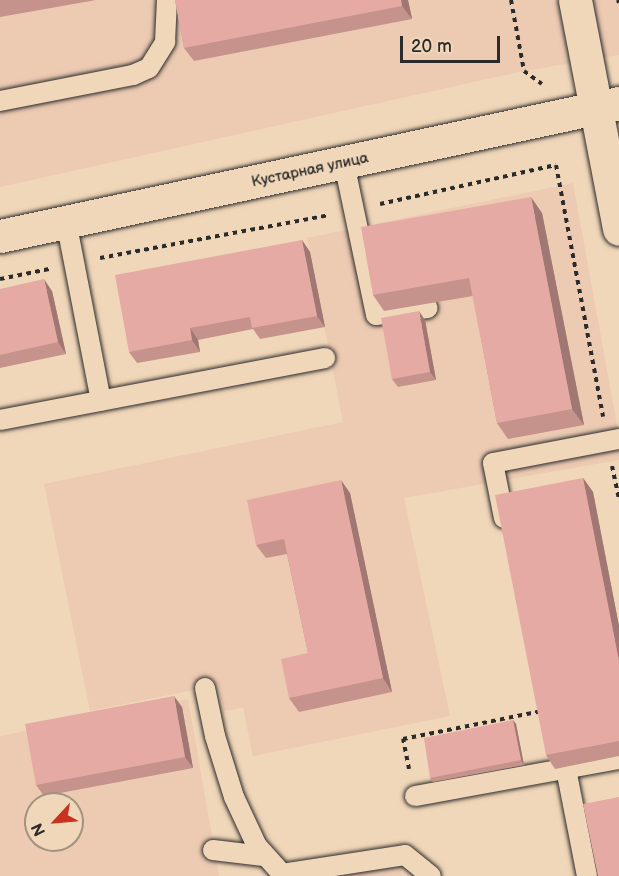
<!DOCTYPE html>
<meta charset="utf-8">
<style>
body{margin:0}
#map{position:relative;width:619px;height:876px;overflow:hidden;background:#f1d7b9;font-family:"Balsamiq Sans",sans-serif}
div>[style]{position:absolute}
.built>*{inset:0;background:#edcab2}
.path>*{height:4px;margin-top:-2px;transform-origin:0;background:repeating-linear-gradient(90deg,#2b2b2b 0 4.5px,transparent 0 9px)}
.roads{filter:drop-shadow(0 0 2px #2b2b2b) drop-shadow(0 0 2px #2b2b2b)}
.lane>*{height:20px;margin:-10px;padding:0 10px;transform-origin:10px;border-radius:10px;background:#f1d7b9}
.street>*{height:33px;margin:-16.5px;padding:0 16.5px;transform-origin:16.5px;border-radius:16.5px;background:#f1d7b9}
.wall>*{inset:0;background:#c5928c}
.shaded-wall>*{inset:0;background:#a07772}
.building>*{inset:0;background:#e5aaa3}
span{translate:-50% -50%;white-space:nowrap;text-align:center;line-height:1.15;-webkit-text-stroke:5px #f1d7b9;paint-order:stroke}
.street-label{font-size:15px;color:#2b2b2b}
.north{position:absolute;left:24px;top:792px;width:60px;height:60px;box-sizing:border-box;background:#f1d7b9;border:2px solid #a29280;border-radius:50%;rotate:244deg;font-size:16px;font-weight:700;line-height:24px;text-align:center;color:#2b2b2b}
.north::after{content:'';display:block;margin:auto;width:21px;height:27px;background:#c8321e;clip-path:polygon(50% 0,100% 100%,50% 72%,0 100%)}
.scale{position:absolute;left:400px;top:36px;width:100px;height:27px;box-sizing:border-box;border:3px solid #2b2b2b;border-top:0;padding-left:8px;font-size:18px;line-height:21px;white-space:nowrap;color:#2b2b2b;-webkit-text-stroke:4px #f1d7b9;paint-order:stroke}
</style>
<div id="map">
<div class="built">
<i style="clip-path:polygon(0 0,619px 0,619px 55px,524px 71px,0 187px)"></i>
<i style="clip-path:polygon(573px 183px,619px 436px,619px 460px,404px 498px,450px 716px,253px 756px,243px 708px,224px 711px,218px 685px,90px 711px,44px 484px,343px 422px,307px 238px)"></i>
<i style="clip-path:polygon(evenodd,188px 699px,219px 876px,0 876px,0 736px,188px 699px,36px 804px,72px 804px,72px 840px,36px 840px,36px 804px)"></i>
<i style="clip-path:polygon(400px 865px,402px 876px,336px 876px)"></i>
</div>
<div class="path">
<i style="left:511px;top:0;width:72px;rotate:79.6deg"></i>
<i style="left:524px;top:71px;width:22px;rotate:36deg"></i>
<i style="left:618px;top:0;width:3px;rotate:72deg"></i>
<i style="left:380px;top:204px;width:180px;rotate:-12.5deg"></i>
<i style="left:556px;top:165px;width:256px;rotate:79.4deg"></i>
<i style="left:100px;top:258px;width:233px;rotate:-10.6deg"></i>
<i style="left:0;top:279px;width:50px;rotate:-11.5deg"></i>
<i style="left:612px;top:466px;width:35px;rotate:78deg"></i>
<i style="left:409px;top:769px;width:31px;rotate:-101deg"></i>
<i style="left:403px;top:739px;width:142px;rotate:-11.4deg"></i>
</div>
<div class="roads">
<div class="lane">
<i style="left:0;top:101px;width:136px;rotate:-11.1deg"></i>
<i style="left:133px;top:75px;width:17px;rotate:-24deg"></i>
<i style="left:149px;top:68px;width:31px;rotate:-58deg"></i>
<i style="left:165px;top:42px;width:42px;rotate:-87.3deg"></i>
<i style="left:344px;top:163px;width:155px;rotate:78.1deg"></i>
<i style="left:376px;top:315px;width:52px;rotate:-7.7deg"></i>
<i style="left:66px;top:221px;width:183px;rotate:79deg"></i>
<i style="left:0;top:420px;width:331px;rotate:-10.8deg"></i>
<i style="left:504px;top:518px;width:56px;rotate:-101.3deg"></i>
<i style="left:493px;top:463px;width:128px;rotate:-10.8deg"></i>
<i style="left:205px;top:688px;width:49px;rotate:78.2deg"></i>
<i style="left:215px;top:736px;width:64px;rotate:72.7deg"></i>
<i style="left:234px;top:797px;width:54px;rotate:64.9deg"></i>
<i style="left:257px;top:846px;width:38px;rotate:48deg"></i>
<i style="left:282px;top:874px;width:124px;rotate:-8.8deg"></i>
<i style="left:405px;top:855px;width:33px;rotate:39deg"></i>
<i style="left:566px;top:769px;width:109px;rotate:78.9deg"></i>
<i style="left:415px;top:796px;width:207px;rotate:-10.3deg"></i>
<i style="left:213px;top:850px;width:51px;rotate:6.7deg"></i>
</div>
<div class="street">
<i style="left:575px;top:0;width:233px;rotate:79.1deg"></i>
<i style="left:0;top:236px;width:633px;rotate:-12.13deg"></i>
</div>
</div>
<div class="wall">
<i style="clip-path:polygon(0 0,96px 0,0 17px)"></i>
<i style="clip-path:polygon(175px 0,408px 0,412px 19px,194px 61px,184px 48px)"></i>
<i style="clip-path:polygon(542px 213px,584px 425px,508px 439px,497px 423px,473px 296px,384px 311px,373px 295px)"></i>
<i style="clip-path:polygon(302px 240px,310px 252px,325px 327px,260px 339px,253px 329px,198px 340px,200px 352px,137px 363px,129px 352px)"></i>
<i style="clip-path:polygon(0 289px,52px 291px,66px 354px,0 368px)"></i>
<i style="clip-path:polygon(425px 320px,436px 380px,398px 387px,392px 379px)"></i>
<i style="clip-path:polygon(583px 478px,593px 492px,619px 626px,619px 756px,555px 769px,546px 755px)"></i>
<i style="clip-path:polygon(350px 493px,392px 692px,299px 712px,289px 698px,308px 653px,287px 554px,266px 558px,256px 545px)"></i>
<i style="clip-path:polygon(182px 707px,193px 768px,44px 796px,36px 785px)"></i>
<i style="clip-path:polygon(513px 720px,516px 724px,524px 765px,433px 782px,430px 778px)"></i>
</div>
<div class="shaded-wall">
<i style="clip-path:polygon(401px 0,408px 0,412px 19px,402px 6px)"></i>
<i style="clip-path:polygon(531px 197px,542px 213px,584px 425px,572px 409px)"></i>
<i style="clip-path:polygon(302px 240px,310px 252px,325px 327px,317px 316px)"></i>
<i style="clip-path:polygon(44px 279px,52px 291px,66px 354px,58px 342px)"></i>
<i style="clip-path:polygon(419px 311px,425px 320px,436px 380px,430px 372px)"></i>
<i style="clip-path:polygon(190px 328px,198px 340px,200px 352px,192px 340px)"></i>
<i style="clip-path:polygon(583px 478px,593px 492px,619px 626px,619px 661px)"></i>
<i style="clip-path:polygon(341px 480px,350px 493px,392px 692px,383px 678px)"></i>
<i style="clip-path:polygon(174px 696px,182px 707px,193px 768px,185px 757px)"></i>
<i style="clip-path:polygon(513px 720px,516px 724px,524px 765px,521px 760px)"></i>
</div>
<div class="building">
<i style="clip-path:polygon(175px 0,401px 0,402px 6px,184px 48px)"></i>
<i style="clip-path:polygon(531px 197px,572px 409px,497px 423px,469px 278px,373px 295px,361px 227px)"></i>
<i style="clip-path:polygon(302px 240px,317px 316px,252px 328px,250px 317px,190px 328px,192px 340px,129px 352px,115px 275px)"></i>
<i style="clip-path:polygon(44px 279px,58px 342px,0 355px,0 289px)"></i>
<i style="clip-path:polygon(419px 311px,430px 372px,392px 379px,381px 318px)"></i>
<i style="clip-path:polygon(583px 478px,619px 661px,619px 741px,546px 755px,495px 495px)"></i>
<i style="clip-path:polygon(341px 480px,383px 678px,289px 698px,281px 659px,308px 653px,284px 539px,256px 545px,247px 500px)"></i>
<i style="clip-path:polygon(174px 696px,185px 757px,36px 785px,25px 724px)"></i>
<i style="clip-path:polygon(513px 720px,521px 760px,430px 778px,424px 738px)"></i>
<i style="clip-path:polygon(619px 797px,619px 876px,598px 876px,583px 804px)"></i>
</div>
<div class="street-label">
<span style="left:310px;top:170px;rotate:-12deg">Кустарная улица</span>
</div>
<div class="north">N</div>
<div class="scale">20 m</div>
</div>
